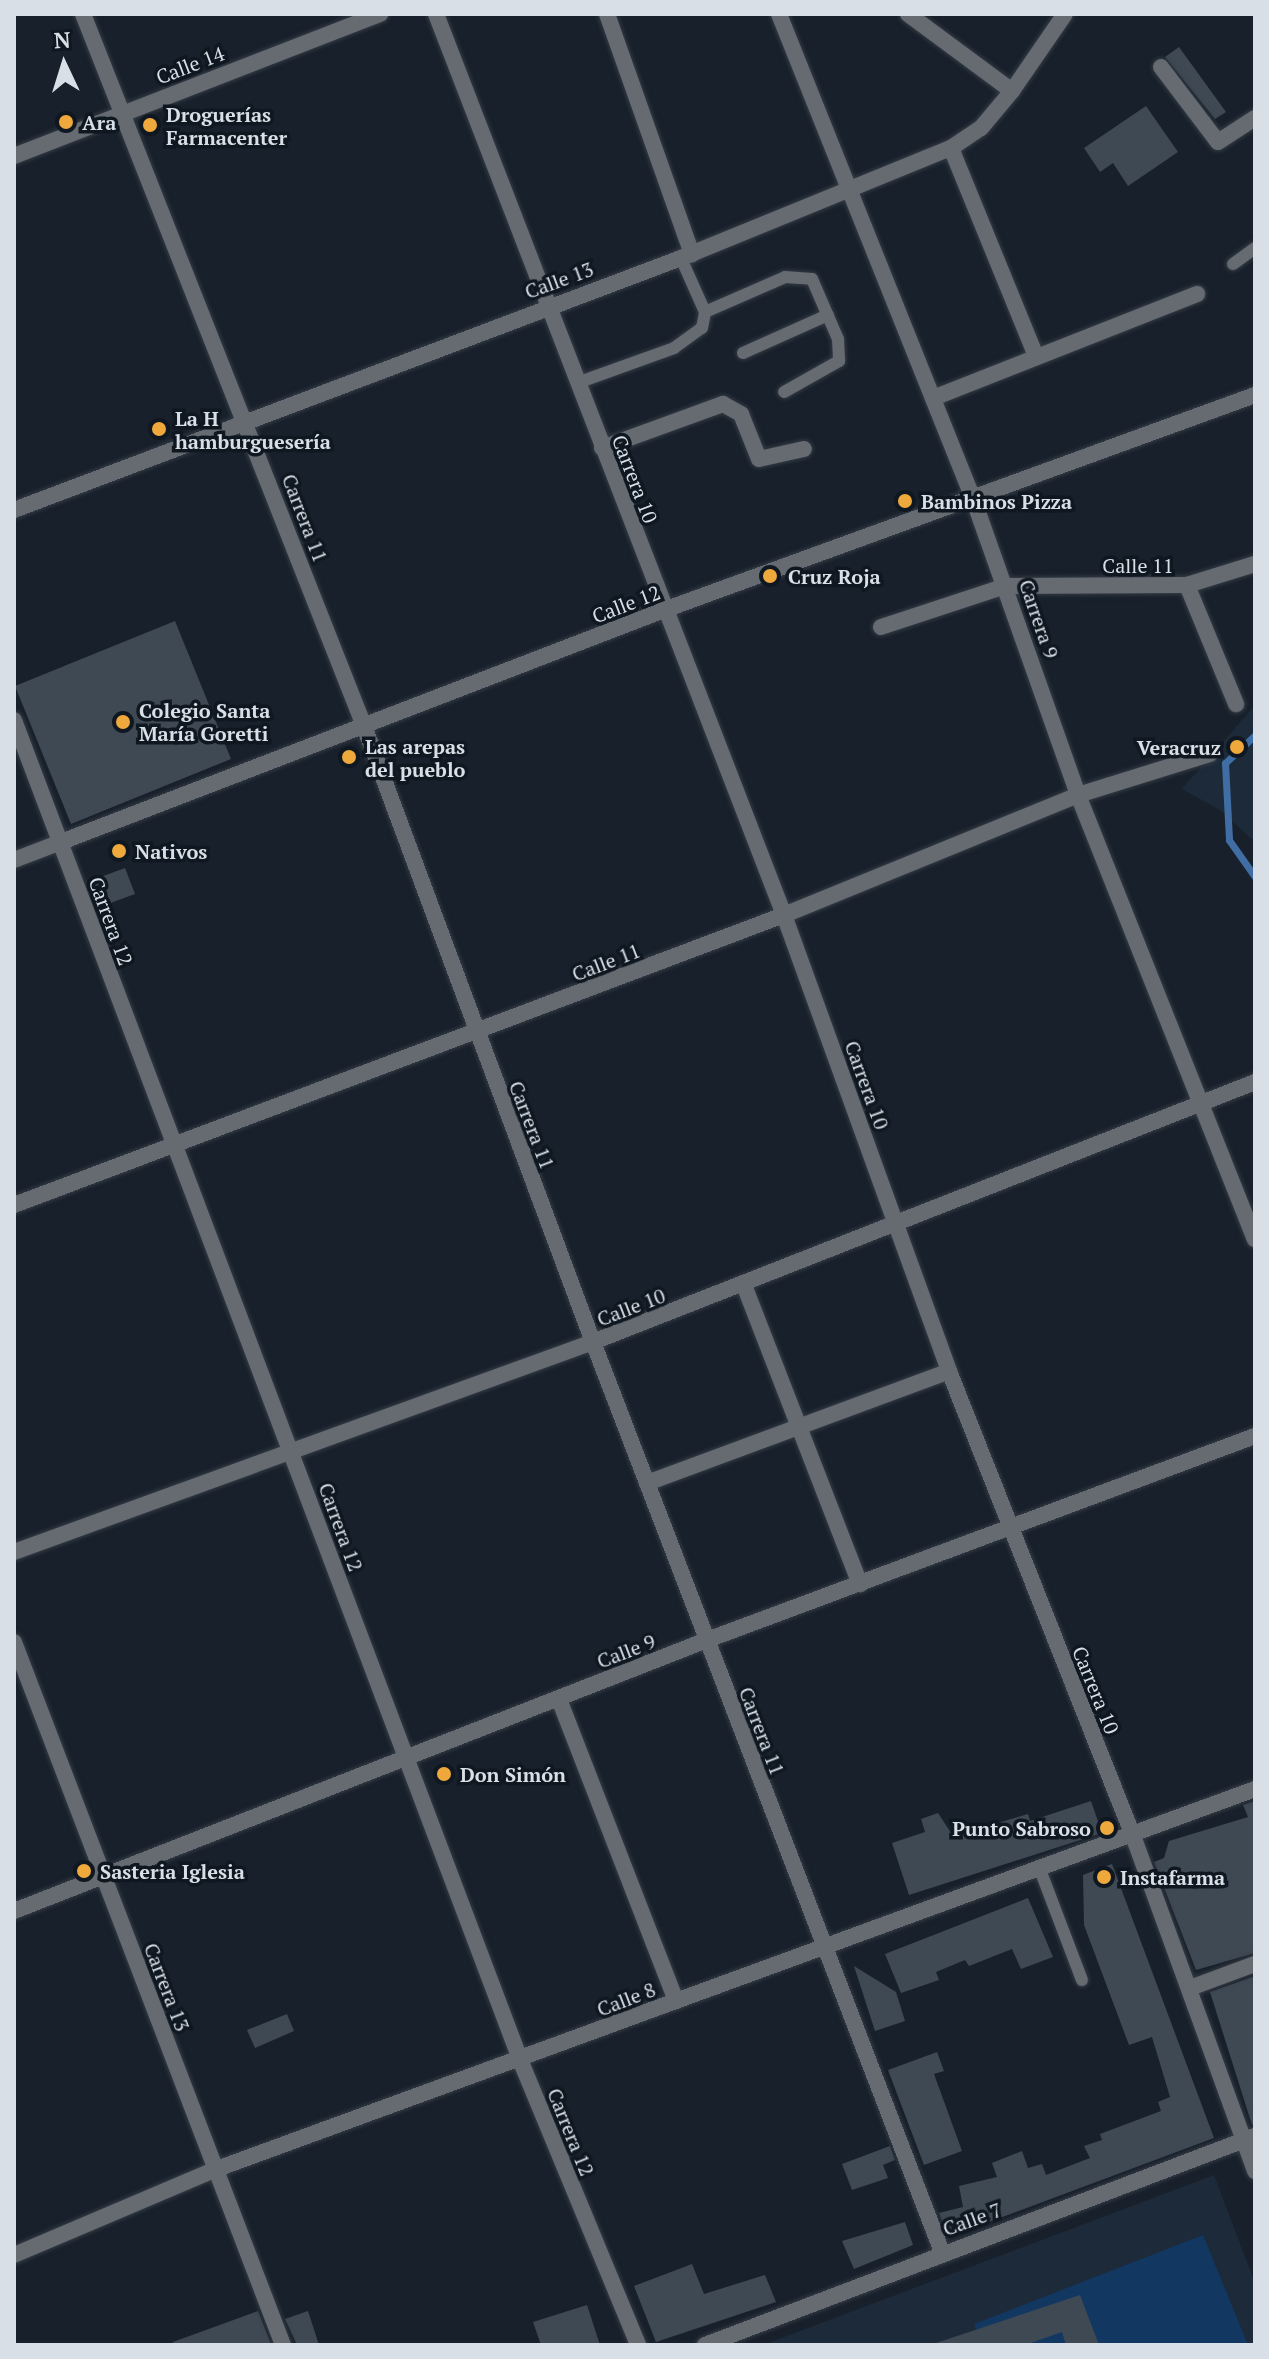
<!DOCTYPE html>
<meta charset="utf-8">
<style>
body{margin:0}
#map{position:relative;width:1269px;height:2359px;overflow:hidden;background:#18202b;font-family:"PT Serif",serif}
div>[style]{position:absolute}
.built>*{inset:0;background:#1d2a39}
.green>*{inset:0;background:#123760}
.stream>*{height:7px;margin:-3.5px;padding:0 3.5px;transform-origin:3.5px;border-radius:3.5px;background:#406ea4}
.building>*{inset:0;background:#3f4954}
.roads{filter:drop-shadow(0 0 2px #333b45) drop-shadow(0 0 2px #333b45)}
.service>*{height:12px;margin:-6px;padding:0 6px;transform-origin:6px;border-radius:6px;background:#666b71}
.pedestrian>*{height:16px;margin:-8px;padding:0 8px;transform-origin:8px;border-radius:8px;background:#666b71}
.minor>*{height:16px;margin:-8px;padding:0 8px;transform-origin:8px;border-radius:8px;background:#666b71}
.dots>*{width:22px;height:22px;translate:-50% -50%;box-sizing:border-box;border:4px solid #0f1721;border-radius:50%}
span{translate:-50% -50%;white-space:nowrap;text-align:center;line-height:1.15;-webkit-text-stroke:7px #0f1721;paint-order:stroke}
.street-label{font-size:20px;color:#d9dfe6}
.poi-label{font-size:20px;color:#d9dfe6;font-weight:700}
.left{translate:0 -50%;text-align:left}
.right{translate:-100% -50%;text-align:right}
.frame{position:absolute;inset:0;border:16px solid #d9dfe6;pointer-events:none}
.north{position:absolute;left:24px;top:24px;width:80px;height:80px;-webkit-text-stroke:6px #0f1721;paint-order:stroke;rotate:356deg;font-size:22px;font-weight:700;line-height:32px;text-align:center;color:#d9dfe6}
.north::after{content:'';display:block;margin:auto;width:28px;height:36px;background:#d9dfe6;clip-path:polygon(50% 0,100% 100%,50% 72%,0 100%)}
</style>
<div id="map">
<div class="built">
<i style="clip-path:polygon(1255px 705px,1255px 842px,1220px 810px,1182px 789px)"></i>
<i style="clip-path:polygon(1214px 2175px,1255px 2283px,1255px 2345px,763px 2345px)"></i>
</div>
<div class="green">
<i style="clip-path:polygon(1203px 2235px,1248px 2345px,983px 2345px,974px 2324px)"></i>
</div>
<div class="stream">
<i style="left:1255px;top:735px;width:41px;rotate:137deg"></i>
<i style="left:1225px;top:763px;width:77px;rotate:87deg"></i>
<i style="left:1229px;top:840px;width:45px;rotate:54.9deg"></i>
</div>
<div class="building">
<i style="clip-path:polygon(1179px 47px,1226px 112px,1215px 119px,1165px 57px)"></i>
<i style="clip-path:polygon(1146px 106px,1178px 152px,1128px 186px,1113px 163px,1100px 172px,1084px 148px)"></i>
<i style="clip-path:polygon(175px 621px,231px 759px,71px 824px,15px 686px)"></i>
<i style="clip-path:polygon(125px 868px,135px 894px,97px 908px,87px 882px)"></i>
<i style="clip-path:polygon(1091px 1801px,1102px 1833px,909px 1895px,892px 1843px,925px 1832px,921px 1819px,938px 1813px,953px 1836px,1028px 1814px,1030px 1821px)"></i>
<i style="clip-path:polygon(1255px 1801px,1255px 1953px,1196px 1970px,1154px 1862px,1164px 1858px,1169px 1841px,1248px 1817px,1243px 1805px)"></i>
<i style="clip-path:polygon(1112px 1864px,1214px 2138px,989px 2222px,945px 2230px,939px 2213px,963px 2207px,959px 2186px,997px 2177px,992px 2163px,1022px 2151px,1028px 2168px,1042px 2164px,1046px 2175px,1090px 2158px,1084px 2146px,1102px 2140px,1100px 2134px,1161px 2111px,1158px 2102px,1170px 2097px,1152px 2037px,1129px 2045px,1084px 1925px,1083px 1875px)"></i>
<i style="clip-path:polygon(1028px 1898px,1053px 1957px,1021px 1969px,1012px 1949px,969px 1966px,965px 1960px,936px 1972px,939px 1980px,901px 1993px,885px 1954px)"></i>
<i style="clip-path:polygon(854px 1966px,896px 1992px,905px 2021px,875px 2031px)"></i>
<i style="clip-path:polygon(1255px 1976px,1255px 2124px,1252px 2125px,1210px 1992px)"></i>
<i style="clip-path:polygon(287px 2014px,294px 2031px,255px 2048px,247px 2030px)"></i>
<i style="clip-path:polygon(937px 2052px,944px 2071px,934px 2074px,962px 2151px,924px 2165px,888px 2070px)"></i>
<i style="clip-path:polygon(890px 2146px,895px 2160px,883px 2165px,888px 2178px,852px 2190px,842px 2164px)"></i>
<i style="clip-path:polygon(905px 2222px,913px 2245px,854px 2269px,842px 2241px)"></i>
<i style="clip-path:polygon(692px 2264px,704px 2294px,765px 2275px,776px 2302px,656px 2342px,634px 2286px)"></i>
<i style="clip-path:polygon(1080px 2295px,1099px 2345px,1066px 2345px,1062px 2332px,1025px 2345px,930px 2345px)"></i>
<i style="clip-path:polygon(587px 2305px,600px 2345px,541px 2345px,533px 2322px)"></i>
<i style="clip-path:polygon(258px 2311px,271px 2344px,173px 2345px,173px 2342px)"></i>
<i style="clip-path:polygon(308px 2311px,319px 2345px,297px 2345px,285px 2319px)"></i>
</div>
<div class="roads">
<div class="service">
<i style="left:1233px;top:264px;width:27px;rotate:-36deg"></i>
<i style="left:705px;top:312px;width:87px;rotate:-23.6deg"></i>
<i style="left:785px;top:277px;width:27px;rotate:4deg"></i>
<i style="left:812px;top:279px;width:65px;rotate:66.6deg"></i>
<i style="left:838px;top:339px;width:22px;rotate:87deg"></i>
<i style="left:839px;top:361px;width:63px;rotate:150.6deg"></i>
<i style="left:743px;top:353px;width:93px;rotate:-24.1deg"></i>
<i style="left:577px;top:383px;width:103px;rotate:-19.8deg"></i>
<i style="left:674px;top:348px;width:34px;rotate:-36deg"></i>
<i style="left:702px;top:328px;width:16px;rotate:-79deg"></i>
<i style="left:705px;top:312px;width:59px;rotate:-114deg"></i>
<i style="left:1039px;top:1867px;width:121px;rotate:69.2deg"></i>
</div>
<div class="pedestrian">
<i style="left:14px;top:860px;width:50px;rotate:-21deg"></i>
</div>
<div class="minor">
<i style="left:83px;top:14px;width:765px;rotate:68.46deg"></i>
<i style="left:364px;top:726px;width:657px;rotate:69.61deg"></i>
<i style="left:593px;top:1342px;width:975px;rotate:69.02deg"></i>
<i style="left:436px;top:14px;width:966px;rotate:68.88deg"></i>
<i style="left:784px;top:915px;width:485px;rotate:70.1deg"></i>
<i style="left:949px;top:1371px;width:497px;rotate:68.4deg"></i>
<i style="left:1132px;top:1833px;width:360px;rotate:70deg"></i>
<i style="left:607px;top:14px;width:255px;rotate:70.5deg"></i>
<i style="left:779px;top:14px;width:525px;rotate:68.18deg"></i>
<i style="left:974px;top:501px;width:312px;rotate:70.5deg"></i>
<i style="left:1078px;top:795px;width:478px;rotate:68.3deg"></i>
<i style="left:908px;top:14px;width:129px;rotate:36.5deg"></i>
<i style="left:1161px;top:67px;width:94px;rotate:52.8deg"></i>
<i style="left:1218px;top:142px;width:44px;rotate:-33deg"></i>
<i style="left:951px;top:148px;width:225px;rotate:67.8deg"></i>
<i style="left:14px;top:156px;width:393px;rotate:-21.2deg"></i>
<i style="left:933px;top:398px;width:284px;rotate:-21.5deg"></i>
<i style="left:602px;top:448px;width:129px;rotate:-20deg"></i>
<i style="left:723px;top:404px;width:21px;rotate:29deg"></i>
<i style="left:741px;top:414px;width:48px;rotate:68.2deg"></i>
<i style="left:759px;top:459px;width:46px;rotate:-12.5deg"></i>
<i style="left:14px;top:510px;width:713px;rotate:-20.7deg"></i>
<i style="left:681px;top:258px;width:292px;rotate:-22.2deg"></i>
<i style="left:951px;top:148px;width:36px;rotate:-34deg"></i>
<i style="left:981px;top:128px;width:48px;rotate:-50deg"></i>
<i style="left:1012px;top:91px;width:93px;rotate:-55.5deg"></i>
<i style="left:1187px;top:585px;width:129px;rotate:67.6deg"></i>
<i style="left:881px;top:627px;width:132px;rotate:-18.2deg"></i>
<i style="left:1006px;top:586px;width:181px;rotate:-0.3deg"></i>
<i style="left:1187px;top:585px;width:71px;rotate:-17.2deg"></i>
<i style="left:14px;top:720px;width:1435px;rotate:69.3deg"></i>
<i style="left:521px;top:2062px;width:306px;rotate:67.5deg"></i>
<i style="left:61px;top:842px;width:646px;rotate:-21.04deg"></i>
<i style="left:664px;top:610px;width:629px;rotate:-19.99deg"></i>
<i style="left:14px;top:1205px;width:823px;rotate:-20.64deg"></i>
<i style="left:784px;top:915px;width:318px;rotate:-22.2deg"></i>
<i style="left:1078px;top:795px;width:138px;rotate:-17.3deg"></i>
<i style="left:744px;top:1285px;width:321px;rotate:68.8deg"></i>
<i style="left:647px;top:1483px;width:322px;rotate:-20.3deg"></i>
<i style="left:14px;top:1552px;width:616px;rotate:-19.94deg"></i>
<i style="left:593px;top:1342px;width:711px;rotate:-21.44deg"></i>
<i style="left:14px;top:1642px;width:753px;rotate:69.06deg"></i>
<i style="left:559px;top:1699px;width:324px;rotate:68.8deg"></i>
<i style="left:14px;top:1911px;width:744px;rotate:-21.36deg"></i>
<i style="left:707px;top:1640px;width:585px;rotate:-20.42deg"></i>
<i style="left:1190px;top:1988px;width:69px;rotate:-20.3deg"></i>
<i style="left:14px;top:2255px;width:217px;rotate:-23deg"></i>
<i style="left:214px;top:2170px;width:1109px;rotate:-20.1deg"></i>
<i style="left:705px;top:2345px;width:588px;rotate:-20.81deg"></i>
</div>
</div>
<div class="dots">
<i style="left:66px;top:122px;background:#eea83c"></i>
<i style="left:150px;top:125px;background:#eea83c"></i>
<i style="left:159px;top:429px;background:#eea83c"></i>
<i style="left:905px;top:501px;background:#eea83c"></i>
<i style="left:770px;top:576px;background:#eea83c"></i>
<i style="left:123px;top:722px;background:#eea83c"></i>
<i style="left:1237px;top:747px;background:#eea83c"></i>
<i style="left:349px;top:757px;background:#eea83c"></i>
<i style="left:119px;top:851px;background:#eea83c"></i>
<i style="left:444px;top:1774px;background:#eea83c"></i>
<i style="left:1107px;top:1828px;background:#eea83c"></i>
<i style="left:84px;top:1871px;background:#eea83c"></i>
<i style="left:1104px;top:1877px;background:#eea83c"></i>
</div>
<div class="street-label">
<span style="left:190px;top:65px;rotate:-21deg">Calle 14</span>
<span style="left:559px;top:280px;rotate:-20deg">Calle 13</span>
<span style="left:635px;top:479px;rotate:69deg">Carrera 10</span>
<span style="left:305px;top:518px;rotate:69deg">Carrera 11</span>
<span style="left:1138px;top:565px">Calle 11</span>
<span style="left:626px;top:604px;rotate:-21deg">Calle 12</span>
<span style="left:1039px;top:619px;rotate:71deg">Carrera 9</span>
<span style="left:111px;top:921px;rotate:70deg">Carrera 12</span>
<span style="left:606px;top:962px;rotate:-21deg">Calle 11</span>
<span style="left:867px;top:1085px;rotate:70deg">Carrera 10</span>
<span style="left:532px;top:1125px;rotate:69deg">Carrera 11</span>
<span style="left:631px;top:1307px;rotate:-21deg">Calle 10</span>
<span style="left:341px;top:1527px;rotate:70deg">Carrera 12</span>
<span style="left:626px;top:1651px;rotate:-21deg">Calle 9</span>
<span style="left:1096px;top:1690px;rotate:68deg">Carrera 10</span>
<span style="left:762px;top:1731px;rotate:69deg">Carrera 11</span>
<span style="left:167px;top:1987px;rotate:69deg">Carrera 13</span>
<span style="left:626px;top:1999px;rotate:-21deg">Calle 8</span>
<span style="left:571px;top:2132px;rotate:68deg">Carrera 12</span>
<span style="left:972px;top:2219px;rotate:-20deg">Calle 7</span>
</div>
<div class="poi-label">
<span class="left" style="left:166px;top:126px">Droguerías<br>Farmacenter</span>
<span class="left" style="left:82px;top:122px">Ara</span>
<span class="left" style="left:175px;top:430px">La H<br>hamburguesería</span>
<span class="left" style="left:921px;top:501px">Bambinos Pizza</span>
<span class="left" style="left:788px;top:576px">Cruz Roja</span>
<span class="left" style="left:139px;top:722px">Colegio Santa<br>María Goretti</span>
<span class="left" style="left:365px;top:758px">Las arepas<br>del pueblo</span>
<span class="right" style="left:1221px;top:747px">Veracruz</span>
<span class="left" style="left:135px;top:851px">Nativos</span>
<span class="left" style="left:460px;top:1774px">Don Simón</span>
<span class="right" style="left:1091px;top:1828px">Punto Sabroso</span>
<span class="left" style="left:100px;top:1871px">Sasteria Iglesia</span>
<span class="left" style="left:1120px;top:1877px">Instafarma</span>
</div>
<div class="frame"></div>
<div class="north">N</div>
</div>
